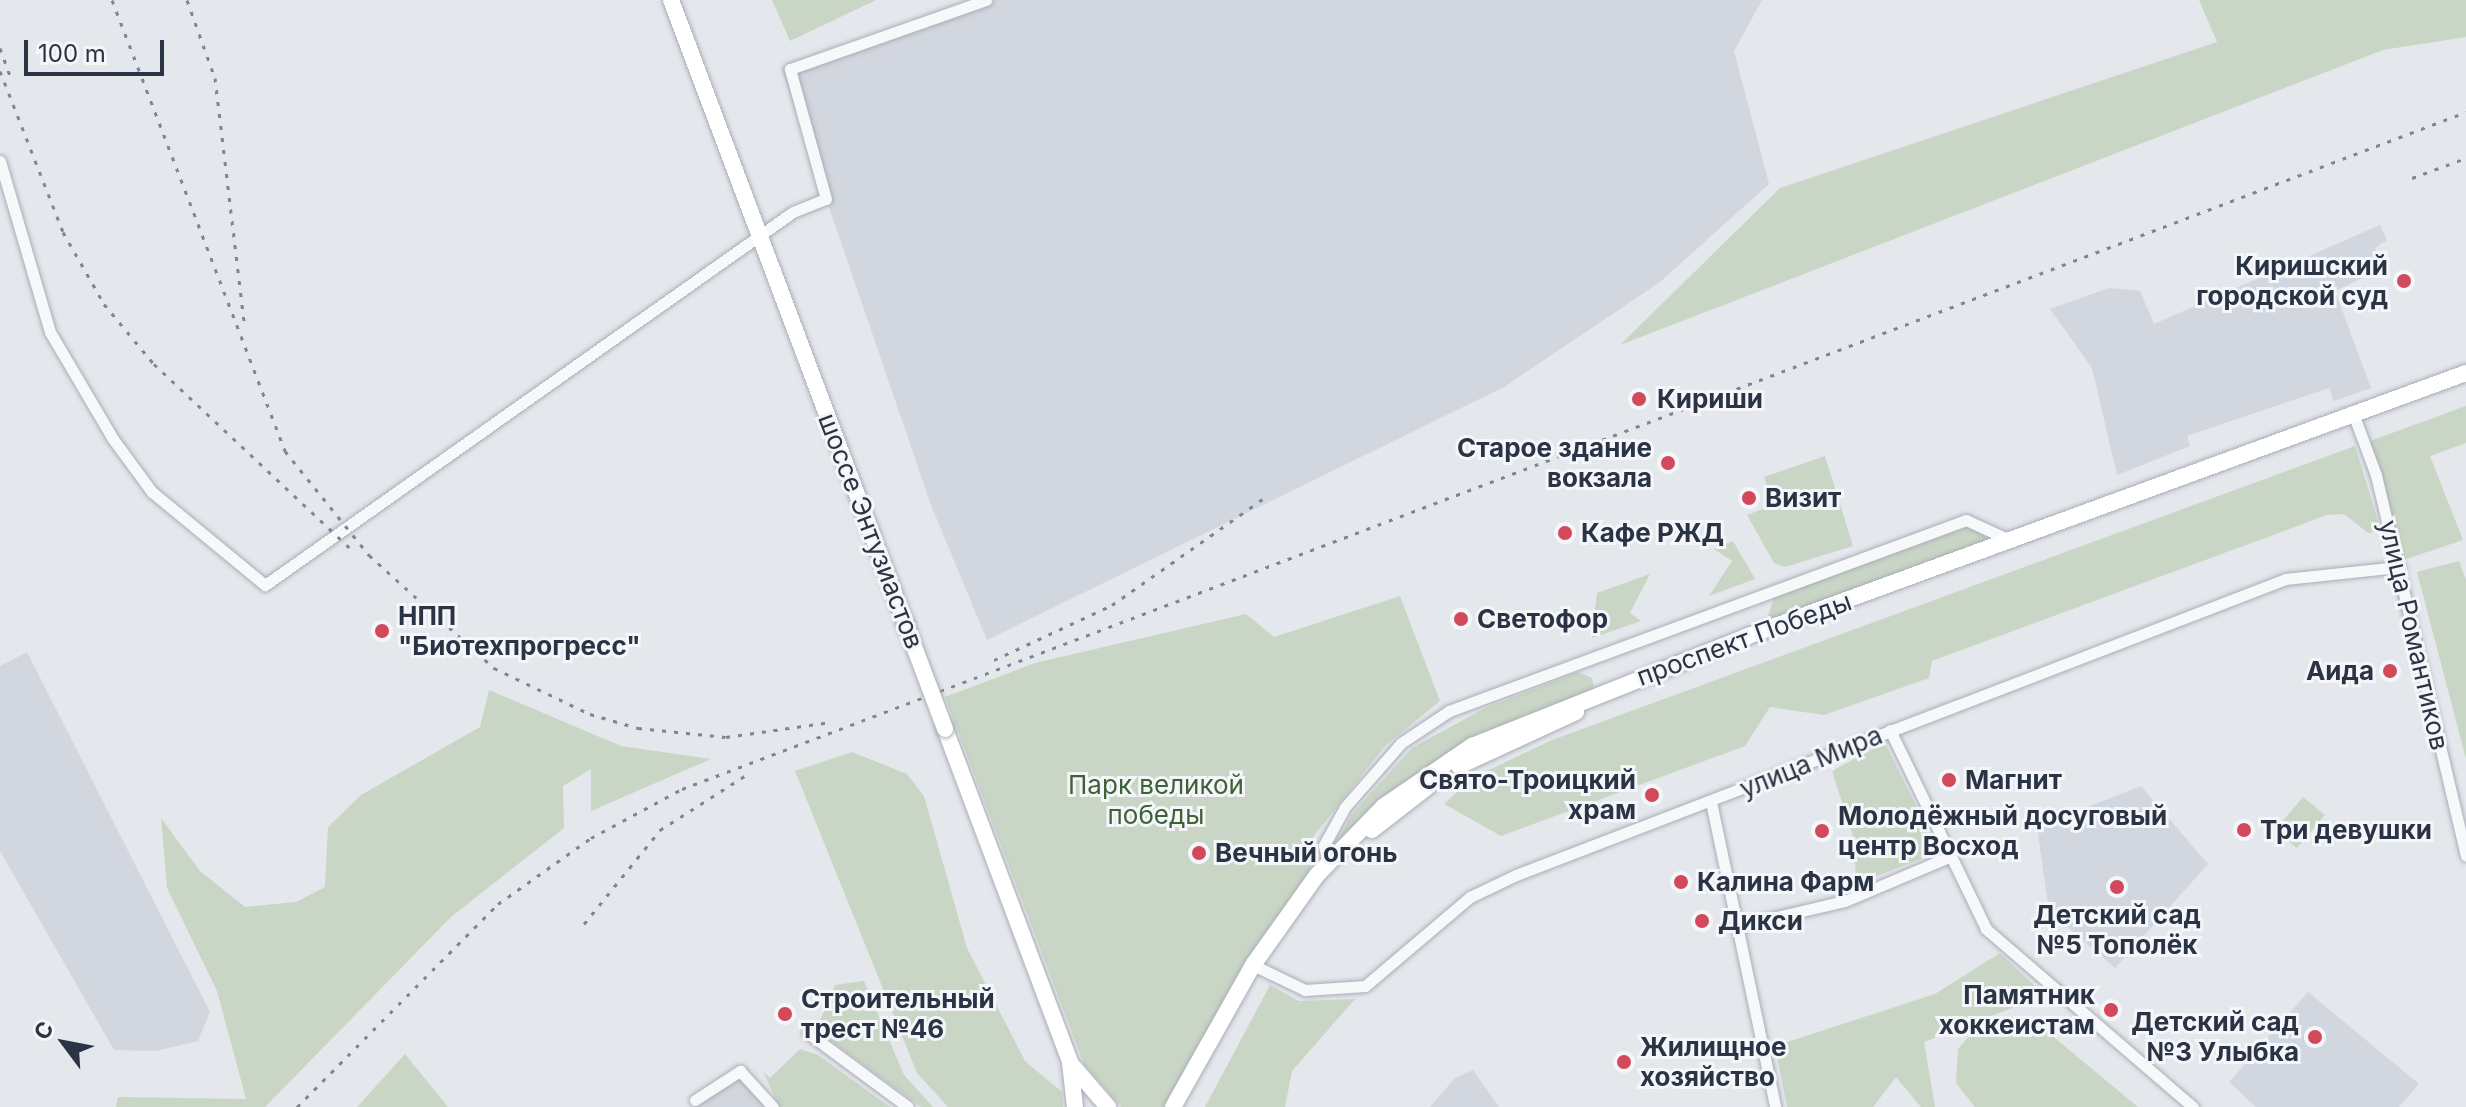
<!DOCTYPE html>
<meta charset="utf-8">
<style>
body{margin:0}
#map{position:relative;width:2466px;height:1107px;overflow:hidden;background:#e4e7ec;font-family:Inter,sans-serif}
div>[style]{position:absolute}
.built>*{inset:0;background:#d2d6de}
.green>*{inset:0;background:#c9d6c5}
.roads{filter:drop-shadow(0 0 2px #a9aeb7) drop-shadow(0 0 2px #a9aeb7)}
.street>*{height:11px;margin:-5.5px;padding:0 5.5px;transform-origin:5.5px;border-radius:5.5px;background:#f7f8fa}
.secondary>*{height:16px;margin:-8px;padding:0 8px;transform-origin:8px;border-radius:8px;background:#fff}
.rail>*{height:3px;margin-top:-1.5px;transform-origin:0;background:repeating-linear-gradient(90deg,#7d8696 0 4px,transparent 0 12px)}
.bridges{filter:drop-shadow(0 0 2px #a9aeb7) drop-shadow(0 0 2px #a9aeb7)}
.secondary-bridge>*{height:16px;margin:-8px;padding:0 8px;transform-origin:8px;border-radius:8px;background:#fff}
.dots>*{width:22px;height:22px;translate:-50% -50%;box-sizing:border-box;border:4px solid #f4f6f9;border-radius:50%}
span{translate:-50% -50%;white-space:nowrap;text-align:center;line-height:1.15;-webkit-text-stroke:6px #f4f6f9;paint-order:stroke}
.poi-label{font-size:26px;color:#2b3445;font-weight:700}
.right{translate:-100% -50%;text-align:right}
.left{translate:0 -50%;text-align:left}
.street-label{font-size:26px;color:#2b3445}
.park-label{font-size:26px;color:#3f6138}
.north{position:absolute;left:24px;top:1003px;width:80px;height:80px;-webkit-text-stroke:6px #f4f6f9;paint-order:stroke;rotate:302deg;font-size:22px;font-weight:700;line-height:32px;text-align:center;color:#2b3445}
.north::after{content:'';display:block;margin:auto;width:28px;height:36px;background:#2b3445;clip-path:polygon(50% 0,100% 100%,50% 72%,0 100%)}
.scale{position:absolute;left:24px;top:40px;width:140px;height:36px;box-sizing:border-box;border:4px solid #2b3445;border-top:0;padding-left:10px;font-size:24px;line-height:28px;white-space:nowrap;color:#2b3445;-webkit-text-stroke:6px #f4f6f9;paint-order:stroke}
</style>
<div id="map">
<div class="built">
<i style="clip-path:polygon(993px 0,1762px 0,1734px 51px,1769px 184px,1660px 282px,1504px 387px,987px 640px,931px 505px,781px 67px)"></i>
<i style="clip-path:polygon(2380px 225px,2387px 240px,2375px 248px,2383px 268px,2335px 291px,2371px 388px,2334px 401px,2329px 388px,2187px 436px,2190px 446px,2117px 475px,2092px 368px,2050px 309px,2109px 288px,2140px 291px,2154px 324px)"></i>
<i style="clip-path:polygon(27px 652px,210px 1012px,198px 1041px,156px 1051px,114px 1050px,0 851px,0 666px)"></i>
<i style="clip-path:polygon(2141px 786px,2208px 864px,2115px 968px,2049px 911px,2037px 827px)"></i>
<i style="clip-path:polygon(2308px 992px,2419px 1084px,2399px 1107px,2256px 1107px,2229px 1082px)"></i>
<i style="clip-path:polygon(1473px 1070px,1499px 1107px,1430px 1107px,1455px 1078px)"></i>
<i style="clip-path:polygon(736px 1076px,746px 1077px,769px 1107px,694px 1107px)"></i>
</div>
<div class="green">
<i style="clip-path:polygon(772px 0,876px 0,790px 41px)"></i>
<i style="clip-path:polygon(2199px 0,2466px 0,2466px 37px,2383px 50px,1620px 345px,1780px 188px,2217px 42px)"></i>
<i style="clip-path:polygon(2466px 406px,2466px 443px,2430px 456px,2463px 540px,2403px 560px,2370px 441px)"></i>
<i style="clip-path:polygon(2355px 446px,2381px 531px,2368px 533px,2344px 514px,2327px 515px,1932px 661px,1929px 678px,1824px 715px,1770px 707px,1745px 746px,1501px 836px,1444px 804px,1474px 777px,1552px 740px)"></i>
<i style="clip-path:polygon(1825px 456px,1853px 546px,1785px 567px,1774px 563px,1747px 515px,1773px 505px,1764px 477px)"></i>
<i style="clip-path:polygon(1970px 526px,1994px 543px,1764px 628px,1775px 595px)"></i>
<i style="clip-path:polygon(1733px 541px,1755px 579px,1709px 596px,1732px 561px,1714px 549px)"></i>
<i style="clip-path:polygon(2459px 561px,2466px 580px,2466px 759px,2417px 572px)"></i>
<i style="clip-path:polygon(1650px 574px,1630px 613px,1641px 621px,1592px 638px,1597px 593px)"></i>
<i style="clip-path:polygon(1400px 596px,1440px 701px,1385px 746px,1313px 837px,1310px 878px,1201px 1041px,1168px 1107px,1121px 1107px,1084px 1064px,945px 697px,1035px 663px,1246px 614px,1274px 637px)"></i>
<i style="clip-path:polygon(1578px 672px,1592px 678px,1595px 692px,1483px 736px,1334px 848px,1351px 815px,1412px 748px,1485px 708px)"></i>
<i style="clip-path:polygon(489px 690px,621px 746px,711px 759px,591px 811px,591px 769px,563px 786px,564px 828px,451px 917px,265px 1107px,116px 1107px,118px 1097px,246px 1099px,217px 991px,167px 888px,161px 818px,200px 871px,245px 907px,296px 902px,325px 887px,328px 827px,361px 795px,480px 727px)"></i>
<i style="clip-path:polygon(1885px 743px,1939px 852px,1856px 884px,1854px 839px,1832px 771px)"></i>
<i style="clip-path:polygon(852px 752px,907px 774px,924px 796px,967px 948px,1025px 1061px,1062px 1092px,1063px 1107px,948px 1107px,917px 1073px,795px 771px)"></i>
<i style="clip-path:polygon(2303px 797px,2325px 815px,2297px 848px,2275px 830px)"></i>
<i style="clip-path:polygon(2000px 953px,2035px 986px,2012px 1008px,1924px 1042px,1935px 1107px,1921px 1107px,1896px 1077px,1873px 1107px,1787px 1107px,1775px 1046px,1935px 994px)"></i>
<i style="clip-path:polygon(864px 981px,904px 1075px,933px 1107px,921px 1107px,816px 1030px,835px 985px)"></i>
<i style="clip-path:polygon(1270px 985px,1299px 1001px,1355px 999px,1292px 1071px,1285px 1107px,1205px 1107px)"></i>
<i style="clip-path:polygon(2017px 1016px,2038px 1024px,2138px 1107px,1975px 1107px,1956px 1083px,1958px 1049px,1979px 1024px)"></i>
<i style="clip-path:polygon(800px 1049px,818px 1055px,890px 1107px,779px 1107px,763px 1071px,770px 1078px)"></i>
<i style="clip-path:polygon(405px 1054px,448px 1107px,357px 1107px)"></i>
</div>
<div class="roads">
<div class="street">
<i style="left:0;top:161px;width:178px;rotate:73.7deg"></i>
<i style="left:50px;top:332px;width:124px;rotate:59.5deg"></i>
<i style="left:113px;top:439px;width:66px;rotate:53.7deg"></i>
<i style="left:152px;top:492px;width:146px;rotate:39.5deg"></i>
<i style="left:265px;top:585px;width:646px;rotate:-35.24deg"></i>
<i style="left:793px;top:212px;width:35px;rotate:-22deg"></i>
<i style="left:826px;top:199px;width:135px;rotate:-105.5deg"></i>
<i style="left:790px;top:69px;width:208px;rotate:-19.4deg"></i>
<i style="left:2354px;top:416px;width:63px;rotate:69.6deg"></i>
<i style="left:2376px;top:475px;width:391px;rotate:76.7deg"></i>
<i style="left:1890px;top:730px;width:221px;rotate:64.2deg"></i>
<i style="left:1986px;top:929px;width:273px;rotate:40.7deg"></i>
<i style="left:1711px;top:802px;width:312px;rotate:78.1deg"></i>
<i style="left:1328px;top:863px;width:18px;rotate:-103deg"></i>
<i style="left:1324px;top:845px;width:43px;rotate:-61.1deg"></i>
<i style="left:1345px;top:807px;width:85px;rotate:-48.8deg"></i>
<i style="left:1401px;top:743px;width:58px;rotate:-33.7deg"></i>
<i style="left:1449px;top:711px;width:551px;rotate:-20.28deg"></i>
<i style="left:1966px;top:520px;width:51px;rotate:24.5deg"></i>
<i style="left:1738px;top:926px;width:110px;rotate:-13.2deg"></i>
<i style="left:1845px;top:901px;width:115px;rotate:-23deg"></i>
<i style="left:1253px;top:965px;width:58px;rotate:25.7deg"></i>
<i style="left:1305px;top:990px;width:60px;rotate:-3.8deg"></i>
<i style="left:1365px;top:986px;width:138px;rotate:-40.3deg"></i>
<i style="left:1470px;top:897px;width:51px;rotate:-25.6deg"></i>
<i style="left:1516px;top:875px;width:825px;rotate:-21.03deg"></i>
<i style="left:2286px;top:579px;width:114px;rotate:-6.1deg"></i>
<i style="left:808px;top:1033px;width:124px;rotate:36.5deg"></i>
<i style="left:695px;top:1100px;width:54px;rotate:-32.8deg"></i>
<i style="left:740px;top:1071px;width:49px;rotate:47.5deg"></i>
</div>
<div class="secondary">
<i style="left:671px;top:0;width:668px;rotate:69.39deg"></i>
<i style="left:945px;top:729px;width:356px;rotate:69.4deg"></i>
<i style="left:1070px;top:1062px;width:45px;rotate:83.7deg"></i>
<i style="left:1459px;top:766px;width:129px;rotate:-24.8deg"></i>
<i style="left:1372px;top:830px;width:73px;rotate:-37.8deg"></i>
<i style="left:1071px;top:1064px;width:57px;rotate:49.3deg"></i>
<i style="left:1173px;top:1107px;width:163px;rotate:-60.6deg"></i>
<i style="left:1253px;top:965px;width:110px;rotate:-54.6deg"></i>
<i style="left:1317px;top:875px;width:96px;rotate:-45.8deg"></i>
<i style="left:1384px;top:806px;width:107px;rotate:-34.3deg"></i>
<i style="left:1472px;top:746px;width:297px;rotate:-21.7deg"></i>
<i style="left:1748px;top:636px;width:765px;rotate:-20.12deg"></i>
</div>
</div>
<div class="rail">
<i style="left:112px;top:0;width:483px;rotate:69deg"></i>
<i style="left:285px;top:451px;width:134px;rotate:51.1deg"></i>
<i style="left:369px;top:555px;width:169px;rotate:42.1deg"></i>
<i style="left:494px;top:668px;width:106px;rotate:25.6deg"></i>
<i style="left:590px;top:714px;width:50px;rotate:16.3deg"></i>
<i style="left:638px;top:728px;width:88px;rotate:5.8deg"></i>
<i style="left:726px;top:737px;width:106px;rotate:-8.1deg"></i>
<i style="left:187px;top:0;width:83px;rotate:70.3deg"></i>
<i style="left:215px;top:78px;width:252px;rotate:83.2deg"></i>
<i style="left:0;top:48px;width:35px;rotate:70deg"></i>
<i style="left:0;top:71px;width:173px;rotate:68.6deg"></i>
<i style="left:63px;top:232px;width:83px;rotate:60.3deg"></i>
<i style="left:104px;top:304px;width:78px;rotate:50.2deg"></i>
<i style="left:154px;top:364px;width:270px;rotate:43.2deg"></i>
<i style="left:2412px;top:178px;width:58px;rotate:-20.3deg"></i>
<i style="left:994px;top:660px;width:130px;rotate:-25deg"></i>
<i style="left:1112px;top:605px;width:189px;rotate:-35.1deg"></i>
<i style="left:584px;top:924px;width:121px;rotate:-51deg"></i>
<i style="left:660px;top:830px;width:106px;rotate:-32.6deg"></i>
<i style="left:297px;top:1107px;width:286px;rotate:-45.3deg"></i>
<i style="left:498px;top:904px;width:114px;rotate:-35.4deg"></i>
<i style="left:591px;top:838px;width:103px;rotate:-28.3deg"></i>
<i style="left:682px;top:789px;width:1908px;rotate:-20.78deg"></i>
</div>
<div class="bridges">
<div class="secondary-bridge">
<i style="left:906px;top:625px;width:111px;rotate:69.4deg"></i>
</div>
</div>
<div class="dots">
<i style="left:2404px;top:281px;background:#d1495b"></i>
<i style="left:1639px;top:399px;background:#d1495b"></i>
<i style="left:1668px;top:463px;background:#d1495b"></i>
<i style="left:1749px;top:498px;background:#d1495b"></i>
<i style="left:1565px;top:533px;background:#d1495b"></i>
<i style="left:1461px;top:619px;background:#d1495b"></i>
<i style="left:382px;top:631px;background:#d1495b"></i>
<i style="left:2390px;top:671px;background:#d1495b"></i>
<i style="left:1949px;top:780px;background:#d1495b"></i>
<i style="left:1652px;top:795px;background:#d1495b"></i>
<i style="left:2244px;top:830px;background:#d1495b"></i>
<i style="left:1822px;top:831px;background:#d1495b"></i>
<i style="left:1199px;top:853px;background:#d1495b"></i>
<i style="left:1681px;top:882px;background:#d1495b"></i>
<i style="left:2117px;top:887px;background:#d1495b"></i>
<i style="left:1702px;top:921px;background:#d1495b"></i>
<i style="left:2111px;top:1010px;background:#d1495b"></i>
<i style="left:785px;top:1014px;background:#d1495b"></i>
<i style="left:2315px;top:1037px;background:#d1495b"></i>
<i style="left:1624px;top:1062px;background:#d1495b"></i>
</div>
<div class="poi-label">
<span class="right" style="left:2388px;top:281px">Киришский<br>городской суд</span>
<span class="left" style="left:1657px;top:399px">Кириши</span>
<span class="right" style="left:1652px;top:463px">Старое здание<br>вокзала</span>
<span class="left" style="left:1765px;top:498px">Визит</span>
<span class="left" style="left:1581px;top:533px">Кафе РЖД</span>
<span class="left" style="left:398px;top:631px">НПП<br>"Биотехпрогресс"</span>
<span class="left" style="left:1477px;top:619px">Светофор</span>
<span class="right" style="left:2374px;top:671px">Аида</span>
<span class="right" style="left:1636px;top:795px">Свято-Троицкий<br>храм</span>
<span class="left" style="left:1965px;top:780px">Магнит</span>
<span class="left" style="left:1838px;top:831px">Молодёжный досуговый<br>центр Восход</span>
<span class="left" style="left:2260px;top:830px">Три девушки</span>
<span class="left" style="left:1215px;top:853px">Вечный огонь</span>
<span class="left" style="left:1697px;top:882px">Калина Фарм</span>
<span style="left:2117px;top:930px">Детский сад<br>№5 Тополёк</span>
<span class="left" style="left:1718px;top:921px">Дикси</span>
<span class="right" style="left:2095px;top:1010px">Памятник<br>хоккеистам</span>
<span class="left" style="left:801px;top:1014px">Строительный<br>трест №46</span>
<span class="right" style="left:2299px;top:1037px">Детский сад<br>№3 Улыбка</span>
<span class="left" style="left:1640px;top:1062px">Жилищное<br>хозяйство</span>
</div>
<div class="street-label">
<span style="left:871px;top:531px;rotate:69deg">шоссе Энтузиастов</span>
<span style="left:2414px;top:635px;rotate:77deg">улица Романтиков</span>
<span style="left:1744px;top:639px;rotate:-20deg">проспект Победы</span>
<span style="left:1811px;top:762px;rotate:-22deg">улица Мира</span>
</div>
<div class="park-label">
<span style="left:1156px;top:800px">Парк великой<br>победы</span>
</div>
<div class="north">С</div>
<div class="scale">100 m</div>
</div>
